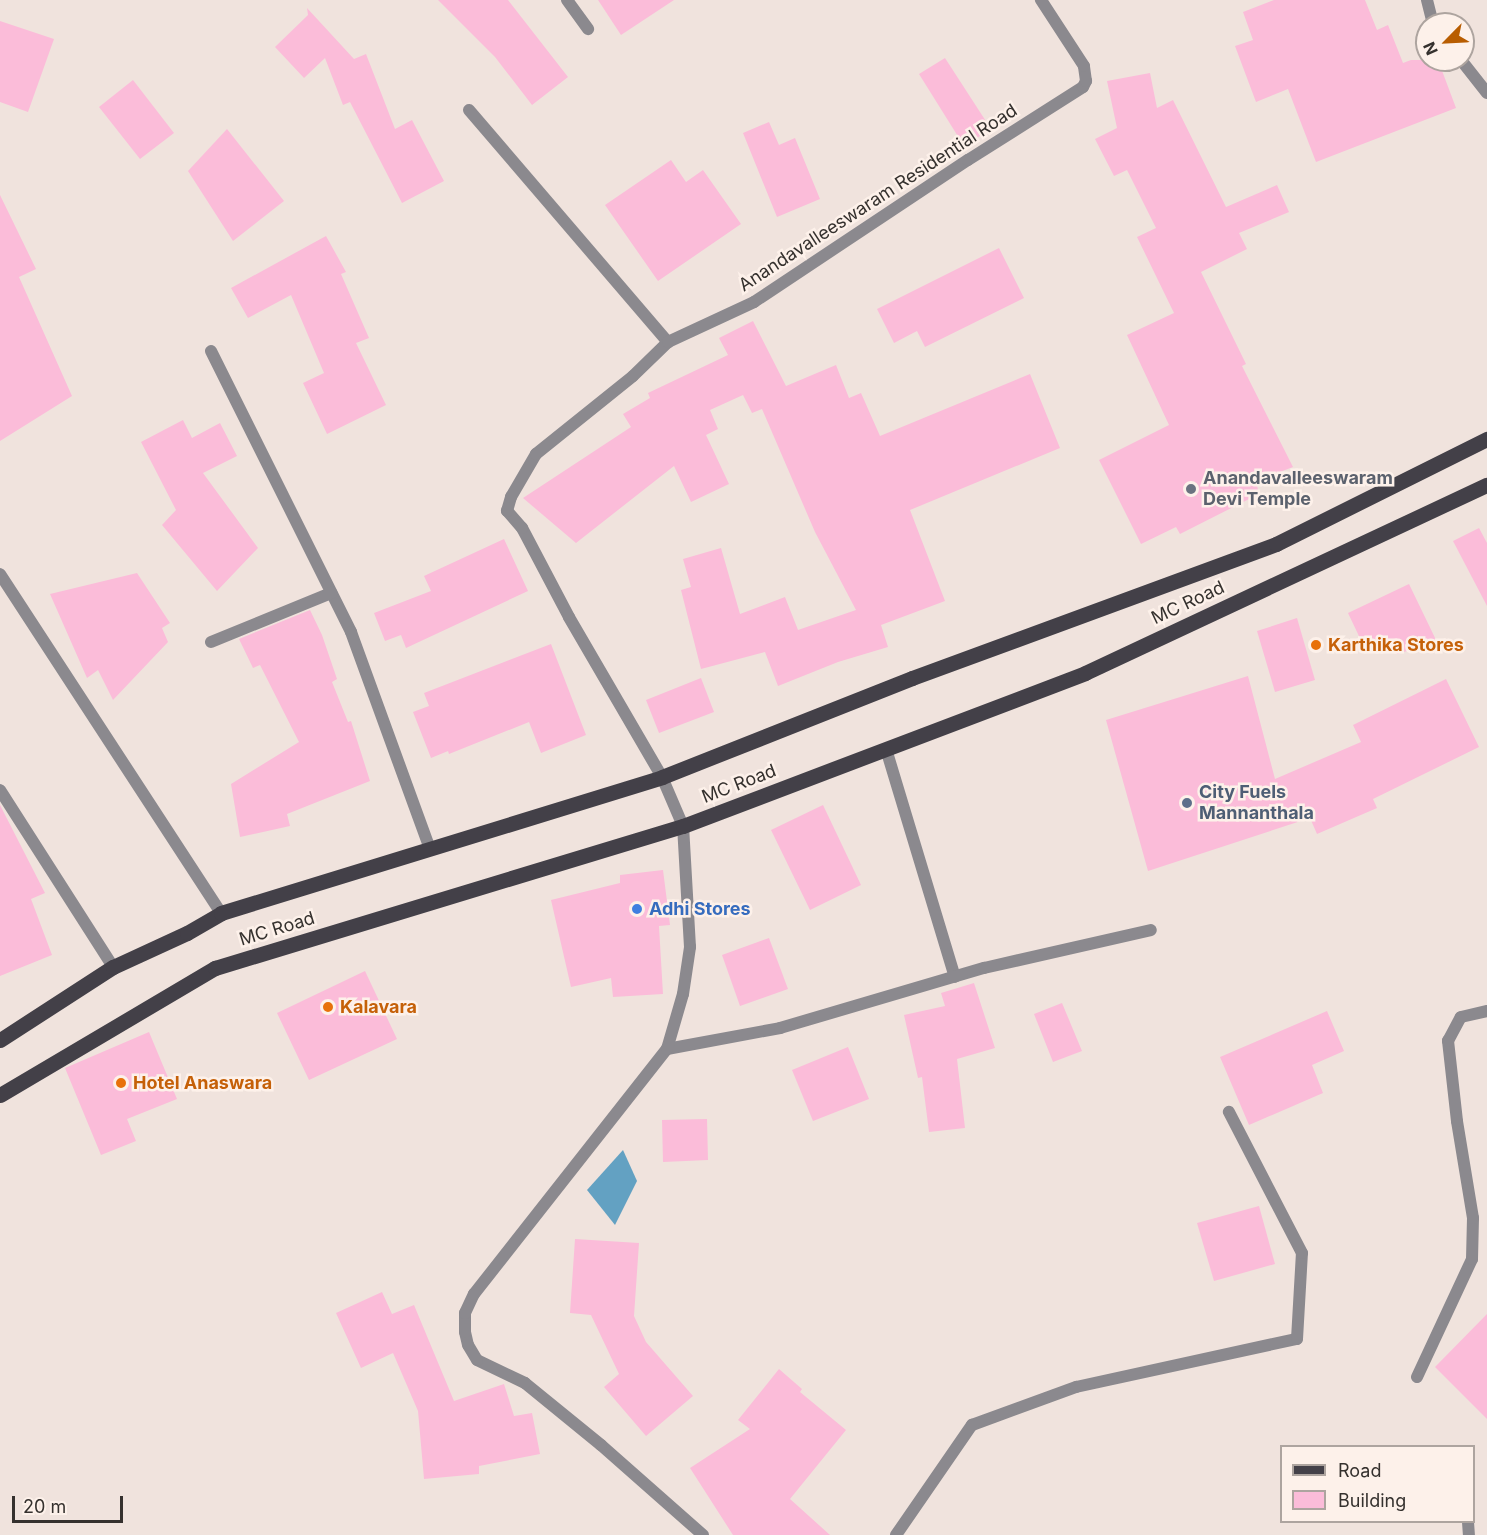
<!DOCTYPE html>
<style>
body{margin:0}
#map{position:relative;width:1487px;height:1535px;overflow:hidden;background:#f0e3dd;font-family:Inter,sans-serif}
div>[style]{position:absolute}
.water>*{inset:0;background:#63a1c2}
.building>*{inset:0;background:#fbbcd9}
.minor>*{height:12px;margin:-6px;padding:0 6px;transform-origin:6px;border-radius:6px;background:#8b898e}
.primary>*{height:15px;margin:-7.5px;padding:0 7.5px;transform-origin:7.5px;border-radius:7.5px;background:#434048}
.dots>*{width:16px;height:16px;translate:-50% -50%;box-sizing:border-box;border:3px solid #fdf1ea;border-radius:50%}
span{translate:-50% -50%;white-space:nowrap;text-align:center;line-height:1.15;-webkit-text-stroke:5px #fdf1ea;paint-order:stroke}
.street-label{font-size:18px;color:#35312e}
.worship-label{font-size:18px;color:#5b616d;font-weight:700}
.left{translate:0 -50%;text-align:left}
.food-label{font-size:18px;color:#c56008;font-weight:700}
.service-label{font-size:18px;color:#4e5e75;font-weight:700}
.shop-label{font-size:18px;color:#366cbe;font-weight:700}
.legend{position:absolute;left:1280px;top:1445px;width:195px;height:78px;box-sizing:border-box;background:#fdf1ea;border:2px solid #ada49f;margin:0;padding:8px 10px;list-style:none;font-size:18px;color:#35312e}
.legend li{display:flex;align-items:center;gap:12px;height:30px}
.legend b{width:30px;border:2px solid #ada49f}
.north{position:absolute;left:1415px;top:12px;width:60px;height:60px;box-sizing:border-box;background:#fdf1ea;border:2px solid #ada49f;border-radius:50%;rotate:246deg;font-size:16px;font-weight:700;line-height:24px;text-align:center;color:#35312e}
.north::after{content:'';display:block;margin:auto;width:21px;height:27px;background:#b85d01;clip-path:polygon(50% 0,100% 100%,50% 72%,0 100%)}
.scale{position:absolute;left:12px;top:1496px;width:111px;height:27px;box-sizing:border-box;border:3px solid #35312e;border-top:0;padding-left:8px;font-size:18px;line-height:21px;white-space:nowrap;color:#35312e;-webkit-text-stroke:4px #fdf1ea;paint-order:stroke}
</style>
<div id="map">
<div class="water">
<i style="clip-path:polygon(623px 1150px,637px 1181px,615px 1225px,587px 1190px)"></i>
</div>
<div class="building">
<i style="clip-path:polygon(438px 0,508px 0,568px 77px,532px 105px,495px 57px)"></i>
<i style="clip-path:polygon(598px 0,674px 0,621px 35px)"></i>
<i style="clip-path:polygon(1274px 0,1365px 0,1377px 30px,1388px 25px,1403px 63px,1411px 60px,1438px 60px,1456px 108px,1316px 162px,1288px 89px,1256px 102px,1235px 46px,1253px 40px,1243px 12px)"></i>
<i style="clip-path:polygon(307px 8px,354px 59px,366px 54px,395px 129px,412px 120px,444px 181px,402px 203px,350px 102px,343px 105px,325px 58px,304px 78px,275px 47px,308px 15px)"></i>
<i style="clip-path:polygon(0 21px,54px 39px,28px 112px,0 102px)"></i>
<i style="clip-path:polygon(945px 58px,991px 129px,964px 146px,919px 74px)"></i>
<i style="clip-path:polygon(1150px 73px,1157px 108px,1173px 100px,1226px 207px,1277px 185px,1289px 212px,1239px 233px,1247px 249px,1201px 272px,1246px 364px,1242px 366px,1293px 467px,1256px 481px,1259px 494px,1180px 534px,1176px 527px,1141px 544px,1099px 460px,1169px 425px,1127px 335px,1174px 313px,1137px 237px,1156px 228px,1127px 170px,1114px 176px,1095px 139px,1117px 128px,1107px 81px)"></i>
<i style="clip-path:polygon(133px 80px,174px 133px,140px 159px,99px 107px)"></i>
<i style="clip-path:polygon(769px 122px,779px 145px,795px 138px,820px 199px,777px 217px,743px 133px)"></i>
<i style="clip-path:polygon(227px 129px,284px 201px,233px 241px,188px 171px)"></i>
<i style="clip-path:polygon(671px 160px,686px 182px,703px 170px,741px 224px,658px 281px,605px 205px)"></i>
<i style="clip-path:polygon(0 195px,36px 269px,19px 277px,72px 396px,0 441px)"></i>
<i style="clip-path:polygon(326px 236px,346px 272px,341px 274px,369px 338px,356px 343px,386px 405px,327px 434px,303px 383px,324px 373px,291px 295px,248px 318px,231px 288px)"></i>
<i style="clip-path:polygon(999px 248px,1024px 298px,925px 347px,917px 331px,894px 343px,877px 309px)"></i>
<i style="clip-path:polygon(753px 321px,786px 386px,836px 365px,849px 398px,861px 393px,880px 436px,1030px 374px,1060px 448px,910px 510px,945px 601px,881px 625px,888px 647px,838px 662px,778px 686px,765px 652px,701px 669px,681px 590px,691px 587px,683px 559px,721px 548px,740px 614px,785px 597px,798px 630px,856px 610px,815px 532px,762px 409px,752px 413px,743px 395px,710px 410px,718px 429px,706px 435px,729px 484px,691px 502px,674px 466px,576px 543px,523px 498px,631px 427px,623px 414px,650px 398px,648px 393px,728px 355px,719px 338px)"></i>
<i style="clip-path:polygon(183px 420px,192px 438px,220px 423px,237px 456px,203px 473px,258px 548px,217px 591px,162px 525px,176px 510px,141px 442px)"></i>
<i style="clip-path:polygon(1479px 528px,1487px 543px,1487px 606px,1453px 541px)"></i>
<i style="clip-path:polygon(504px 539px,528px 591px,406px 648px,401px 635px,385px 641px,374px 613px,431px 591px,424px 576px)"></i>
<i style="clip-path:polygon(137px 573px,170px 623px,162px 628px,168px 642px,113px 700px,98px 670px,87px 678px,50px 594px)"></i>
<i style="clip-path:polygon(1409px 584px,1437px 642px,1397px 654px,1391px 642px,1367px 653px,1348px 613px)"></i>
<i style="clip-path:polygon(310px 610px,322px 635px,337px 679px,332px 682px,348px 722px,351px 721px,370px 781px,287px 814px,290px 826px,240px 837px,231px 784px,299px 742px,260px 665px,253px 668px,239px 639px)"></i>
<i style="clip-path:polygon(1297px 618px,1315px 680px,1275px 692px,1257px 631px)"></i>
<i style="clip-path:polygon(551px 644px,586px 735px,541px 753px,529px 722px,449px 754px,448px 751px,431px 758px,413px 712px,429px 706px,424px 693px)"></i>
<i style="clip-path:polygon(1248px 676px,1275px 779px,1361px 742px,1353px 725px,1446px 679px,1479px 747px,1373px 799px,1377px 808px,1317px 834px,1310px 818px,1148px 871px,1106px 720px)"></i>
<i style="clip-path:polygon(701px 678px,714px 712px,659px 733px,646px 700px)"></i>
<i style="clip-path:polygon(0 805px,45px 893px,31px 899px,52px 955px,0 976px)"></i>
<i style="clip-path:polygon(823px 805px,861px 885px,810px 910px,771px 830px)"></i>
<i style="clip-path:polygon(663px 870px,670px 925px,659px 926px,663px 994px,613px 997px,611px 978px,571px 987px,551px 900px,620px 883px,620px 875px)"></i>
<i style="clip-path:polygon(769px 938px,788px 989px,740px 1006px,722px 955px)"></i>
<i style="clip-path:polygon(365px 971px,397px 1039px,309px 1080px,277px 1013px)"></i>
<i style="clip-path:polygon(974px 983px,995px 1048px,957px 1059px,965px 1128px,929px 1132px,922px 1077px,918px 1078px,904px 1015px,945px 1006px,941px 993px)"></i>
<i style="clip-path:polygon(1062px 1003px,1082px 1051px,1053px 1062px,1034px 1014px)"></i>
<i style="clip-path:polygon(1327px 1011px,1344px 1051px,1312px 1065px,1323px 1093px,1249px 1125px,1220px 1057px)"></i>
<i style="clip-path:polygon(149px 1032px,177px 1099px,127px 1119px,136px 1141px,101px 1155px,65px 1068px)"></i>
<i style="clip-path:polygon(848px 1047px,869px 1099px,813px 1121px,792px 1070px)"></i>
<i style="clip-path:polygon(707px 1119px,708px 1160px,663px 1162px,662px 1120px)"></i>
<i style="clip-path:polygon(1259px 1206px,1275px 1264px,1214px 1281px,1197px 1223px)"></i>
<i style="clip-path:polygon(575px 1239px,639px 1243px,634px 1316px,646px 1342px,693px 1396px,646px 1436px,604px 1387px,619px 1374px,591px 1315px,570px 1313px)"></i>
<i style="clip-path:polygon(382px 1292px,392px 1314px,414px 1305px,454px 1401px,504px 1384px,514px 1416px,532px 1413px,540px 1454px,479px 1466px,479px 1474px,424px 1479px,418px 1411px,393px 1353px,361px 1368px,336px 1313px)"></i>
<i style="clip-path:polygon(1487px 1314px,1487px 1419px,1435px 1367px)"></i>
<i style="clip-path:polygon(779px 1369px,802px 1389px,800px 1392px,846px 1430px,790px 1499px,830px 1535px,733px 1535px,690px 1468px,750px 1429px,738px 1420px)"></i>
</div>
<div class="minor">
<i style="left:567px;top:0;width:36px;rotate:54deg"></i>
<i style="left:1427px;top:0;width:25px;rotate:76deg"></i>
<i style="left:1461px;top:60px;width:42px;rotate:51.8deg"></i>
<i style="left:469px;top:110px;width:306px;rotate:49.4deg"></i>
<i style="left:211px;top:351px;width:314px;rotate:63.5deg"></i>
<i style="left:351px;top:632px;width:231px;rotate:70deg"></i>
<i style="left:0;top:574px;width:405px;rotate:56.9deg"></i>
<i style="left:211px;top:642px;width:130px;rotate:-22.2deg"></i>
<i style="left:886px;top:749px;width:238px;rotate:73.2deg"></i>
<i style="left:0;top:790px;width:210px;rotate:57.4deg"></i>
<i style="left:667px;top:1049px;width:115px;rotate:-10.5deg"></i>
<i style="left:780px;top:1028px;width:213px;rotate:-16.4deg"></i>
<i style="left:984px;top:968px;width:171px;rotate:-12.8deg"></i>
<i style="left:1417px;top:1377px;width:130px;rotate:-65deg"></i>
<i style="left:1472px;top:1259px;width:41px;rotate:-88.6deg"></i>
<i style="left:1473px;top:1218px;width:98px;rotate:-99.4deg"></i>
<i style="left:1457px;top:1121px;width:81px;rotate:-96.4deg"></i>
<i style="left:1448px;top:1041px;width:27px;rotate:-62deg"></i>
<i style="left:1461px;top:1017px;width:27px;rotate:-13deg"></i>
<i style="left:1468px;top:1522px;width:13px;rotate:86deg"></i>
<i style="left:703px;top:1535px;width:136px;rotate:-138.6deg"></i>
<i style="left:601px;top:1445px;width:98px;rotate:-140.8deg"></i>
<i style="left:525px;top:1383px;width:53px;rotate:-154.4deg"></i>
<i style="left:477px;top:1360px;width:17px;rotate:-121deg"></i>
<i style="left:468px;top:1345px;width:13px;rotate:-103deg"></i>
<i style="left:465px;top:1332px;width:19px;rotate:-90deg"></i>
<i style="left:465px;top:1313px;width:21px;rotate:-65deg"></i>
<i style="left:474px;top:1294px;width:312px;rotate:-51.8deg"></i>
<i style="left:667px;top:1049px;width:57px;rotate:-73.8deg"></i>
<i style="left:683px;top:994px;width:48px;rotate:-81.5deg"></i>
<i style="left:690px;top:947px;width:121px;rotate:-93.3deg"></i>
<i style="left:683px;top:826px;width:53px;rotate:-113.2deg"></i>
<i style="left:662px;top:777px;width:185px;rotate:-120.2deg"></i>
<i style="left:569px;top:617px;width:101px;rotate:-117.8deg"></i>
<i style="left:522px;top:528px;width:23px;rotate:-131deg"></i>
<i style="left:507px;top:511px;width:15px;rotate:-74deg"></i>
<i style="left:511px;top:497px;width:50px;rotate:-59.8deg"></i>
<i style="left:536px;top:454px;width:124px;rotate:-38.8deg"></i>
<i style="left:633px;top:376px;width:49px;rotate:-44.2deg"></i>
<i style="left:668px;top:342px;width:95px;rotate:-24.9deg"></i>
<i style="left:754px;top:302px;width:257px;rotate:-33.6deg"></i>
<i style="left:968px;top:160px;width:136px;rotate:-32.4deg"></i>
<i style="left:1083px;top:87px;width:7px;rotate:-63deg"></i>
<i style="left:1086px;top:81px;width:15px;rotate:-98deg"></i>
<i style="left:1084px;top:66px;width:79px;rotate:-123.1deg"></i>
<i style="left:896px;top:1535px;width:134px;rotate:-55.4deg"></i>
<i style="left:972px;top:1425px;width:111px;rotate:-20.1deg"></i>
<i style="left:1076px;top:1387px;width:226px;rotate:-12.3deg"></i>
<i style="left:1297px;top:1339px;width:86px;rotate:-86.7deg"></i>
<i style="left:1302px;top:1253px;width:159px;rotate:-117.4deg"></i>
</div>
<div class="primary">
<i style="left:0;top:1040px;width:135px;rotate:-32.9deg"></i>
<i style="left:113px;top:967px;width:81px;rotate:-24.7deg"></i>
<i style="left:187px;top:933px;width:39px;rotate:-30deg"></i>
<i style="left:221px;top:913px;width:461px;rotate:-17.1deg"></i>
<i style="left:662px;top:777px;width:269px;rotate:-21.6deg"></i>
<i style="left:912px;top:678px;width:388px;rotate:-20.2deg"></i>
<i style="left:1276px;top:544px;width:236px;rotate:-26.5deg"></i>
<i style="left:0;top:1095px;width:250px;rotate:-30.6deg"></i>
<i style="left:215px;top:968px;width:489px;rotate:-16.9deg"></i>
<i style="left:683px;top:826px;width:430px;rotate:-20.8deg"></i>
<i style="left:1085px;top:673px;width:444px;rotate:-25.1deg"></i>
</div>
<div class="dots">
<i style="left:1191px;top:489px;background:#6b7280"></i>
<i style="left:1316px;top:645px;background:#e8710a"></i>
<i style="left:1187px;top:803px;background:#5c6f8a"></i>
<i style="left:637px;top:909px;background:#3f7fe0"></i>
<i style="left:328px;top:1007px;background:#e8710a"></i>
<i style="left:121px;top:1083px;background:#e8710a"></i>
</div>
<div class="street-label">
<span style="left:878px;top:198px;rotate:-33deg">Anandavalleeswaram Residential Road</span>
<span style="left:1188px;top:603px;rotate:-25deg">MC Road</span>
<span style="left:739px;top:784px;rotate:-21deg">MC Road</span>
<span style="left:277px;top:929px;rotate:-17deg">MC Road</span>
</div>
<div class="worship-label">
<span class="left" style="left:1203px;top:489px">Anandavalleeswaram<br>Devi Temple</span>
</div>
<div class="food-label">
<span class="left" style="left:1328px;top:645px">Karthika Stores</span>
<span class="left" style="left:340px;top:1007px">Kalavara</span>
<span class="left" style="left:133px;top:1083px">Hotel Anaswara</span>
</div>
<div class="service-label">
<span class="left" style="left:1199px;top:803px">City Fuels<br>Mannanthala</span>
</div>
<div class="shop-label">
<span class="left" style="left:649px;top:909px">Adhi Stores</span>
</div>
<ul class="legend">
<li><b style="height:8px;background:#434048"></b>Road</li>
<li><b style="height:16px;background:#fbbcd9"></b>Building</li>
</ul>
<div class="north">N</div>
<div class="scale">20 m</div>
</div>
